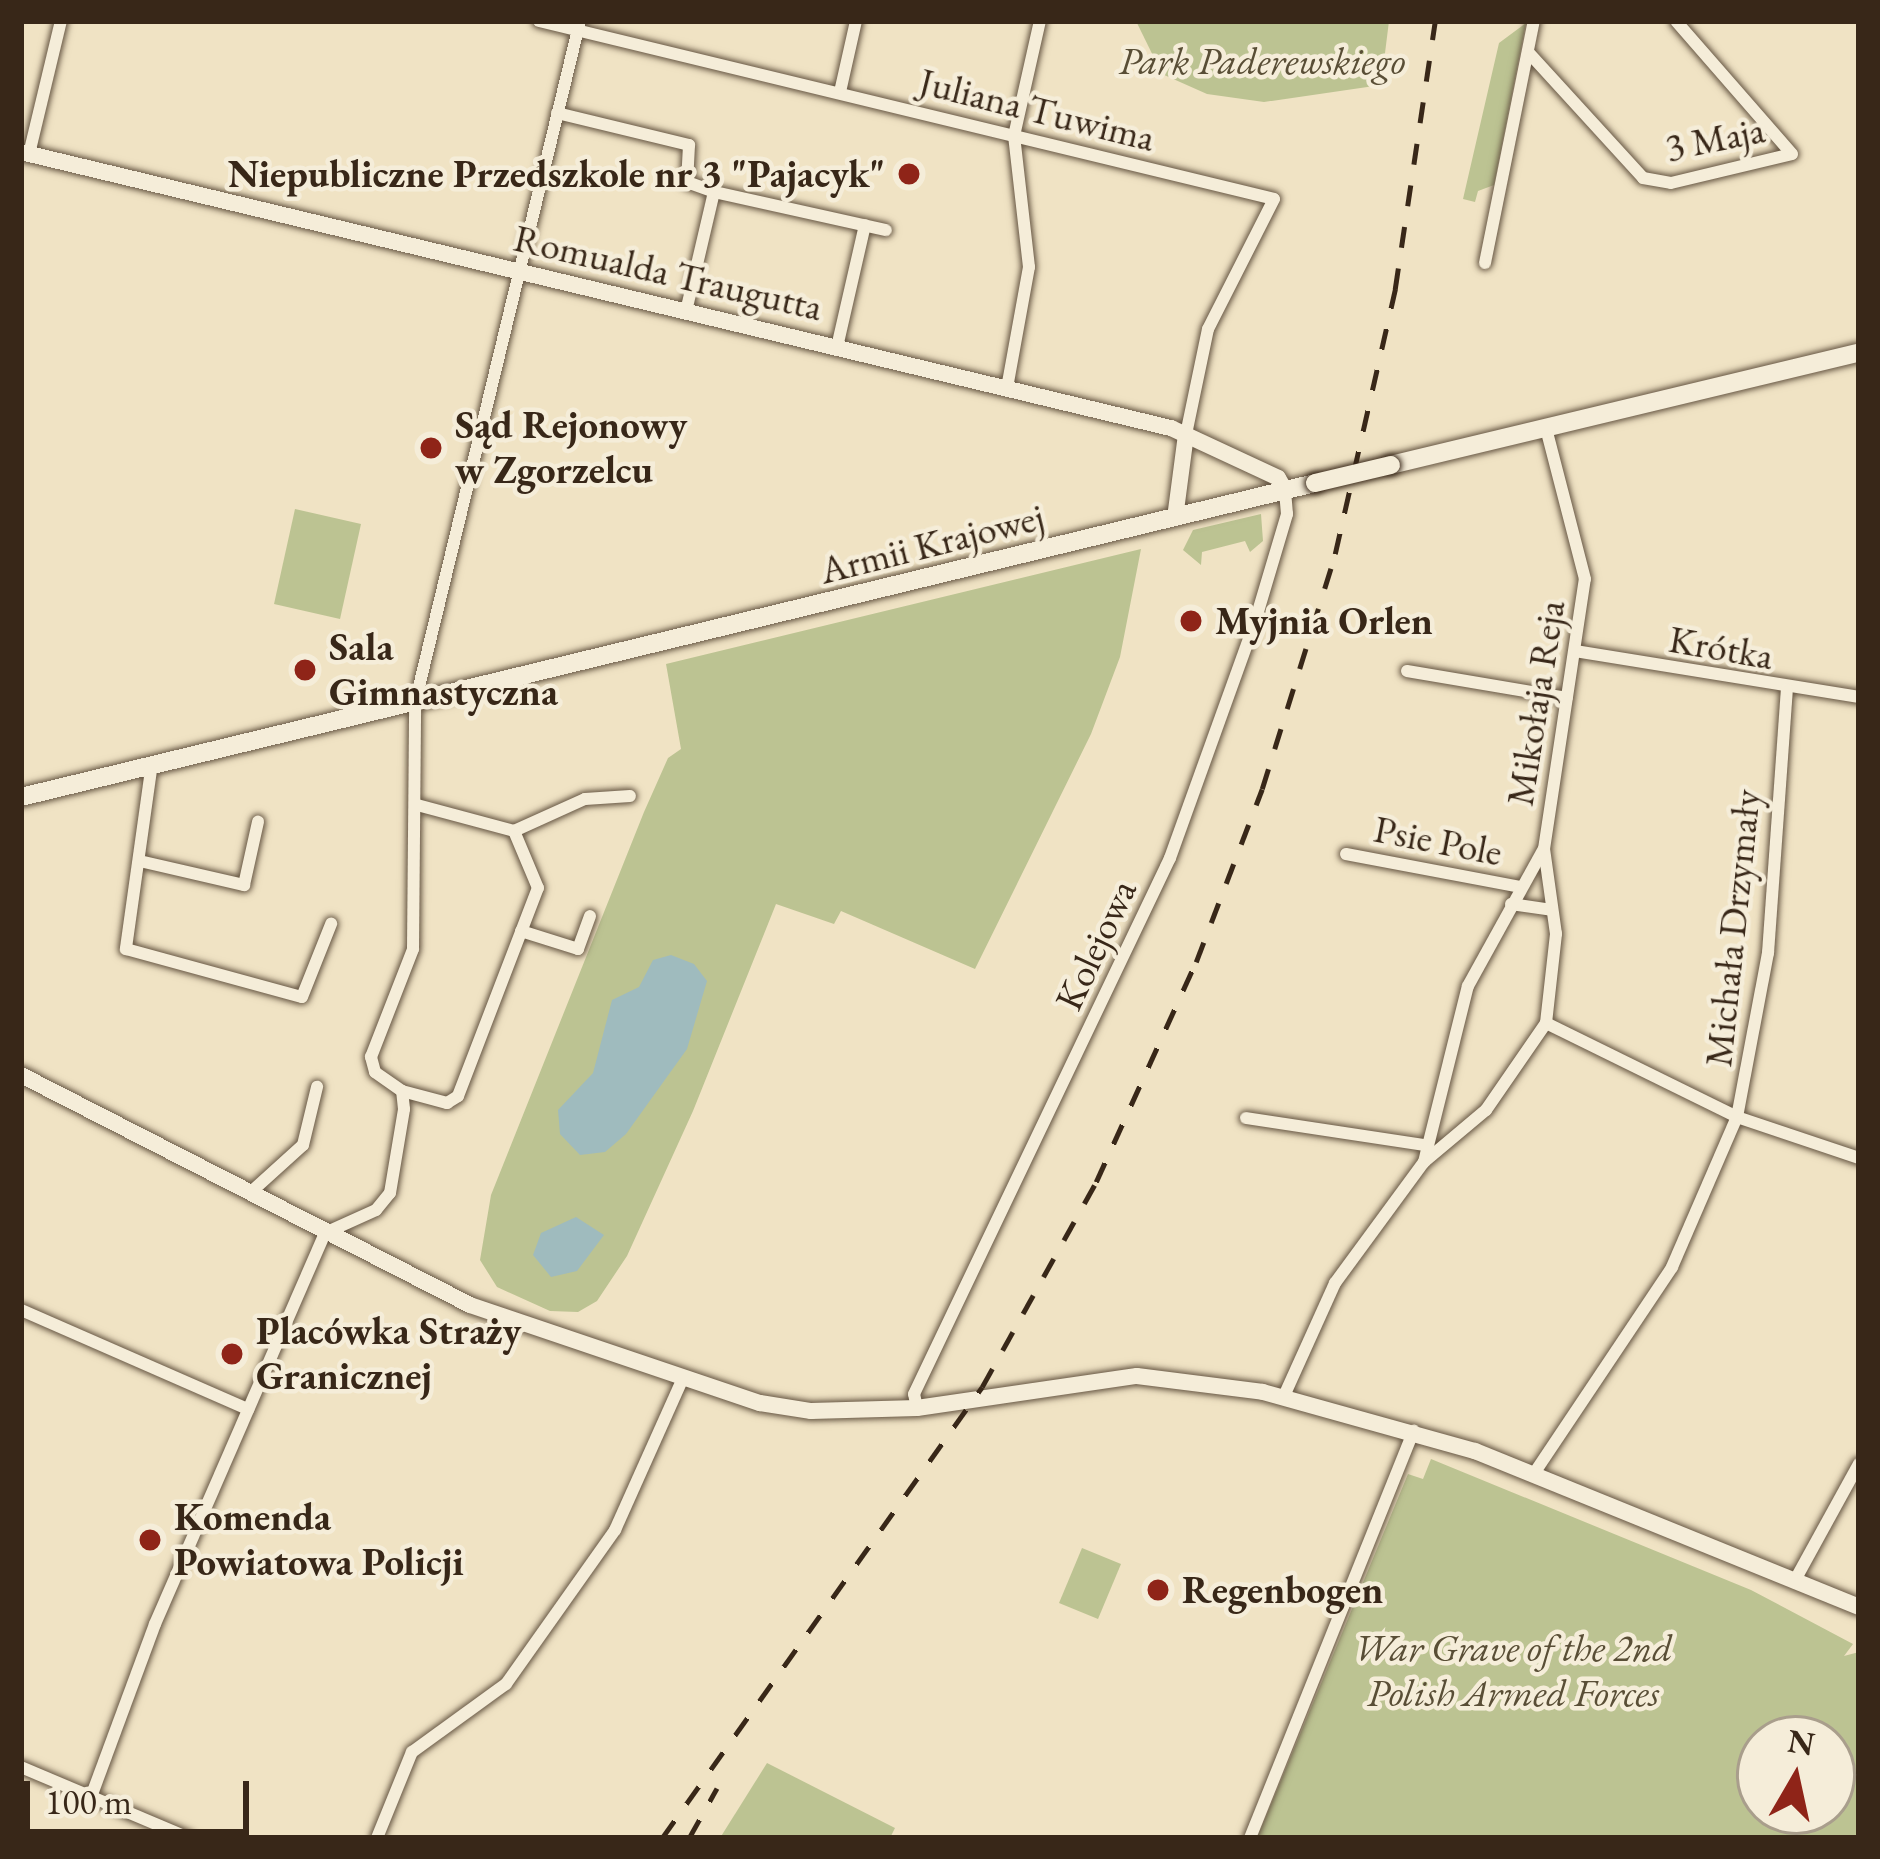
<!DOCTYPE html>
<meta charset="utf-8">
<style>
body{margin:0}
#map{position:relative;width:1880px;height:1859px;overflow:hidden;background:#f0e3c4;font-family:"EB Garamond",serif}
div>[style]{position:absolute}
.green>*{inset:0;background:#bcc392}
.water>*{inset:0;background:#9fbbbe}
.roads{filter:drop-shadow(0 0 3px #665643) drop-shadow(0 0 3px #665643)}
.minor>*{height:12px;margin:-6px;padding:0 6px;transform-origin:6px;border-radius:6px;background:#f5edd9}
.tertiary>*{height:16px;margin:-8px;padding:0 8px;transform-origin:8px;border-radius:8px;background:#f5edd9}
.secondary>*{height:18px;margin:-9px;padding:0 9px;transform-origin:9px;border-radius:9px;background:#f5edd9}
.rail>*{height:4.5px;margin-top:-2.25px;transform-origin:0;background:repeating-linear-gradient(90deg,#382718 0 21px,transparent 0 42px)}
.bridges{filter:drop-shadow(0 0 3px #382718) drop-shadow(0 0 3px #382718)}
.secondary-bridge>*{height:18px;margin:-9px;padding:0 9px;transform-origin:9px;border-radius:9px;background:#f5edd9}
.dots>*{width:33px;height:33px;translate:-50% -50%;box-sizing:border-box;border:6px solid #f5edd9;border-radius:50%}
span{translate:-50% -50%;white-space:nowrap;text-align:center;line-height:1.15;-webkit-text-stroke:9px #f5edd9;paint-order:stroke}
.park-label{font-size:39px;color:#594e36;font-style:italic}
.street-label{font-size:39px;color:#382718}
.poi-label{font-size:39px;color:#382718;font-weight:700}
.right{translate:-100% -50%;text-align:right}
.left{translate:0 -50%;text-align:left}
.frame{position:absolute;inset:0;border:24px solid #382718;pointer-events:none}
.north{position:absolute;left:1736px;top:1715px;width:120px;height:120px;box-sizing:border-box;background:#f5edd9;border:3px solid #a99e8c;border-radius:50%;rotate:9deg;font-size:33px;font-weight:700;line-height:48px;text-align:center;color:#382718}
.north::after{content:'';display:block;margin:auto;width:42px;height:54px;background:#8f2418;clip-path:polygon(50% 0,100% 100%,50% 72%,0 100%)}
.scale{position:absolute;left:24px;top:1781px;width:225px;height:54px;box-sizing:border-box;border:6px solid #382718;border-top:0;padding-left:15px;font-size:36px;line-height:42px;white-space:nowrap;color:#382718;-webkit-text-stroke:9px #f5edd9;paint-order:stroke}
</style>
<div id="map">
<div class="green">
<i style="clip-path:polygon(1136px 21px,1389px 21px,1381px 85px,1264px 102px,1207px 94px,1162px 74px)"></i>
<i style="clip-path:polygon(1526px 23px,1494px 185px,1478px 191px,1475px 202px,1463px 199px,1499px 43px)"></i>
<i style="clip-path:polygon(295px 509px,361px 524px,340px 619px,274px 604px)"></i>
<i style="clip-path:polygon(1261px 514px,1263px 541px,1250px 552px,1245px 541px,1202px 552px,1201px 565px,1183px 550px,1193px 530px)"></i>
<i style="clip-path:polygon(1141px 549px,1120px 657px,1091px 734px,975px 969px,841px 911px,834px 924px,776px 904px,693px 1111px,627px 1256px,597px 1301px,578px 1312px,550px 1311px,497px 1287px,480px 1260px,491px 1195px,644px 812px,668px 758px,681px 749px,666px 664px)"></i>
<i style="clip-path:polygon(evenodd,1431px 1459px,1751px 1590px,1853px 1644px,1844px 1656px,1859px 1652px,1859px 1838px,1257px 1838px,1408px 1474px,1423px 1479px,1431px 1459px,1760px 1739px,1832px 1739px,1832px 1811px,1760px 1811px,1760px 1739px)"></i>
<i style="clip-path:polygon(1082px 1548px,1121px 1564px,1098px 1619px,1059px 1603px)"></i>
<i style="clip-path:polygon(767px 1763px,895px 1828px,890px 1838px,720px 1838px)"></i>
</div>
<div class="water">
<i style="clip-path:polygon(671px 955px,694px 964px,707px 981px,687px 1049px,626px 1134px,605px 1152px,580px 1155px,560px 1134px,558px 1110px,593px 1073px,612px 1000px,639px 987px,653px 960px)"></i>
<i style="clip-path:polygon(576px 1217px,604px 1235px,577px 1271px,551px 1277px,533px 1255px,541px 1233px)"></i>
</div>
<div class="roads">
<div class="minor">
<i style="left:539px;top:21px;width:756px;rotate:13.61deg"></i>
<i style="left:1274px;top:199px;width:146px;rotate:116.9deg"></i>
<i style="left:1208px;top:329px;width:107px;rotate:101.8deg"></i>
<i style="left:1529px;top:53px;width:169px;rotate:47.6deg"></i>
<i style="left:1643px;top:178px;width:28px;rotate:10deg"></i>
<i style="left:1671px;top:183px;width:124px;rotate:-13.5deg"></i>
<i style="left:1792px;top:154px;width:176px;rotate:-131.1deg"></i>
<i style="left:840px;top:92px;width:73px;rotate:-77.3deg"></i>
<i style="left:557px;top:113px;width:136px;rotate:13.6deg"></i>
<i style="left:689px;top:145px;width:37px;rotate:93deg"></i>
<i style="left:687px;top:182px;width:29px;rotate:20deg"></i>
<i style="left:714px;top:192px;width:122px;rotate:103.2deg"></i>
<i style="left:29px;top:154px;width:137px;rotate:-76.5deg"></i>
<i style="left:714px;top:192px;width:176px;rotate:12.5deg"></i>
<i style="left:1485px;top:263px;width:247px;rotate:-78.6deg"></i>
<i style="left:837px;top:347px;width:125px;rotate:-77.1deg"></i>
<i style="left:1007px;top:388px;width:123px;rotate:-79.7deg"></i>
<i style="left:1029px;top:267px;width:132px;rotate:-96.5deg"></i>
<i style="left:1014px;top:136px;width:118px;rotate:-77.3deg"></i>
<i style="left:1575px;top:651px;width:288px;rotate:9.2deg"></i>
<i style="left:1407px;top:671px;width:162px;rotate:9.6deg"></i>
<i style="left:151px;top:770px;width:181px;rotate:98deg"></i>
<i style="left:126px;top:949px;width:182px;rotate:15.3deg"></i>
<i style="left:302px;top:997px;width:79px;rotate:-68.3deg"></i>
<i style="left:514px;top:831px;width:78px;rotate:-24.3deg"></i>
<i style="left:585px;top:799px;width:45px;rotate:-3.8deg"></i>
<i style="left:1346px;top:854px;width:177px;rotate:10.7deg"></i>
<i style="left:144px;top:862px;width:103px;rotate:13deg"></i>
<i style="left:244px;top:885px;width:65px;rotate:-77.5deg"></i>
<i style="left:1511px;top:904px;width:41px;rotate:8.3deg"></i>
<i style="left:521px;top:931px;width:60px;rotate:17.5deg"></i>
<i style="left:578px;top:949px;width:35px;rotate:-70deg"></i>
<i style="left:1546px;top:1023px;width:213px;rotate:26.2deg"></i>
<i style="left:1737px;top:1117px;width:129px;rotate:18.6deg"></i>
<i style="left:402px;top:1091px;width:47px;rotate:14.9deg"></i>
<i style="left:447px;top:1103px;width:13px;rotate:-32deg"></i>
<i style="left:458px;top:1096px;width:223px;rotate:-69deg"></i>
<i style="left:538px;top:888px;width:62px;rotate:-112.8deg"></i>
<i style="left:514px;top:831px;width:100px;rotate:-165deg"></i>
<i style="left:1246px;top:1118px;width:180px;rotate:8.6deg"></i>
<i style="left:1424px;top:1162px;width:181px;rotate:-76deg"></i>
<i style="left:1468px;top:986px;width:155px;rotate:-61.1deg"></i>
<i style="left:251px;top:1192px;width:70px;rotate:-42.1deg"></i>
<i style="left:303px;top:1145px;width:60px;rotate:-76.4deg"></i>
<i style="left:21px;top:1310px;width:248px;rotate:23.6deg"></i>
<i style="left:1284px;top:1396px;width:124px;rotate:-65.7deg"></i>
<i style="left:1335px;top:1283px;width:150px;rotate:-53.7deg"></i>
<i style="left:1424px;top:1162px;width:81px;rotate:-40deg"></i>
<i style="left:1486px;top:1110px;width:106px;rotate:-55.4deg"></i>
<i style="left:1546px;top:1023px;width:90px;rotate:-83.6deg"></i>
<i style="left:1556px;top:934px;width:86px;rotate:-98deg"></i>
<i style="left:1544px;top:849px;width:273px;rotate:-81.4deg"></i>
<i style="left:1585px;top:579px;width:156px;rotate:-104.5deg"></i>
<i style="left:917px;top:1408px;width:14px;rotate:-102deg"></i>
<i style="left:914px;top:1394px;width:594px;rotate:-64.47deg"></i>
<i style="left:1170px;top:858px;width:248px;rotate:-70.2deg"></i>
<i style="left:1254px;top:625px;width:116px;rotate:-73.4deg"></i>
<i style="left:1287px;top:514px;width:24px;rotate:-95deg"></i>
<i style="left:1533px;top:1475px;width:250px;rotate:-56.2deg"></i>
<i style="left:1672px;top:1267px;width:163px;rotate:-66.6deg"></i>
<i style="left:1737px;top:1117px;width:167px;rotate:-79.3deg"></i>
<i style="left:1768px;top:953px;width:264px;rotate:-85.9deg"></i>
<i style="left:1794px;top:1582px;width:135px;rotate:-61.2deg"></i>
<i style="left:21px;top:1767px;width:182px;rotate:22.9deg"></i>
<i style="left:91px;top:1797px;width:184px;rotate:-69.7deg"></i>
<i style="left:155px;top:1624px;width:426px;rotate:-66.5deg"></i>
<i style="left:325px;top:1233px;width:56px;rotate:-24.3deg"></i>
<i style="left:376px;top:1210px;width:22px;rotate:-51deg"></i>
<i style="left:390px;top:1193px;width:85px;rotate:-80.5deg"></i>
<i style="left:404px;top:1109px;width:18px;rotate:-96deg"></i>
<i style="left:402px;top:1091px;width:33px;rotate:-145deg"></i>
<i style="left:375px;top:1072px;width:16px;rotate:-105deg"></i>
<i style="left:371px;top:1057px;width:116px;rotate:-68.7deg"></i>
<i style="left:413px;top:949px;width:246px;rotate:-89.5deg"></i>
<i style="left:415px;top:703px;width:702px;rotate:-76.4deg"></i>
<i style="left:377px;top:1838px;width:93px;rotate:-67.9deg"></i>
<i style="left:412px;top:1752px;width:116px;rotate:-35.9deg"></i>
<i style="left:506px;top:1684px;width:189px;rotate:-54.7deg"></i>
<i style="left:615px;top:1530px;width:167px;rotate:-65.9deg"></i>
<i style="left:1250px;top:1838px;width:439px;rotate:-68.1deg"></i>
</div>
<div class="tertiary">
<i style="left:21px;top:152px;width:1183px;rotate:13.5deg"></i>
<i style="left:1171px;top:428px;width:118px;rotate:25deg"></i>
<i style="left:1278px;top:478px;width:14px;rotate:60deg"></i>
<i style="left:1175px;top:518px;width:85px;rotate:-82.5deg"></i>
<i style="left:21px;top:1075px;width:504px;rotate:27.12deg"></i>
<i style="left:470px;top:1305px;width:306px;rotate:18.7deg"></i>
<i style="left:760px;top:1403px;width:52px;rotate:8.9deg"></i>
<i style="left:811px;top:1411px;width:106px;rotate:-1.6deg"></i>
<i style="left:917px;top:1408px;width:222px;rotate:-8.3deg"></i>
<i style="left:1137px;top:1376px;width:127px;rotate:7.2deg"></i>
<i style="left:1263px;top:1392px;width:220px;rotate:15.6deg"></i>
<i style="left:1475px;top:1451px;width:414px;rotate:22.1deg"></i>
</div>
<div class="secondary">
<i style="left:1391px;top:465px;width:481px;rotate:-13.5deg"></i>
<i style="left:21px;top:797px;width:1332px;rotate:-13.64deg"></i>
</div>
</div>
<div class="rail">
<i style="left:662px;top:1838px;width:553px;rotate:-54.64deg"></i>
<i style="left:982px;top:1387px;width:235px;rotate:-60.9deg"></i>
<i style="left:1096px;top:1182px;width:242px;rotate:-65.6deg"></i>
<i style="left:1196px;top:962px;width:185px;rotate:-69.1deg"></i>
<i style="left:1262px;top:789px;width:246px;rotate:-72.7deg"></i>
<i style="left:1335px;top:554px;width:272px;rotate:-77.2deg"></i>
<i style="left:1395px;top:289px;width:271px;rotate:-81.5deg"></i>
<i style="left:689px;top:1838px;width:57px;rotate:-60.8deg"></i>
</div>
<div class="bridges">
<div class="secondary-bridge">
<i style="left:1315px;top:483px;width:78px;rotate:-13.3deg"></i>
</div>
</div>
<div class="dots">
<i style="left:909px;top:174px;background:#8f2418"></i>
<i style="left:431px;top:448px;background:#8f2418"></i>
<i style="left:1191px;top:621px;background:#8f2418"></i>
<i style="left:305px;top:670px;background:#8f2418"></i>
<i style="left:232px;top:1354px;background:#8f2418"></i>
<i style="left:150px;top:1540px;background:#8f2418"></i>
<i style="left:1158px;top:1590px;background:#8f2418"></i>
</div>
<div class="park-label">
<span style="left:1262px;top:61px">Park Paderewskiego</span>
<span style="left:1513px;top:1671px">War Grave of the 2nd<br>Polish Armed Forces</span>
</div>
<div class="street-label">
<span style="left:1037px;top:110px;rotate:14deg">Juliana Tuwima</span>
<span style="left:1715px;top:139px;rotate:-11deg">3 Maja</span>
<span style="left:668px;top:273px;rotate:13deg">Romualda Traugutta</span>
<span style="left:932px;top:544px;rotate:-14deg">Armii Krajowej</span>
<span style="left:1721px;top:648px;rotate:10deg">Krótka</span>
<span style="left:1536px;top:703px;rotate:-81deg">Mikołaja Reja</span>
<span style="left:1438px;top:841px;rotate:11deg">Psie Pole</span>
<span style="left:1733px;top:928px;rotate:-84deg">Michała Drzymały</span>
<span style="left:1096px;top:945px;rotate:-65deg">Kolejowa</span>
</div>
<div class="poi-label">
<span class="right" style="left:885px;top:174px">Niepubliczne Przedszkole nr 3 "Pajacyk"</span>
<span class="left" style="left:455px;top:448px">Sąd Rejonowy<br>w Zgorzelcu</span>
<span class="left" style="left:1215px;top:621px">Myjnia Orlen</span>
<span class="left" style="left:329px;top:670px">Sala<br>Gimnastyczna</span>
<span class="left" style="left:256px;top:1354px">Placówka Straży<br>Granicznej</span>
<span class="left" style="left:174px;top:1540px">Komenda<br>Powiatowa Policji</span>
<span class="left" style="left:1182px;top:1590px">Regenbogen</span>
</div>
<div class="frame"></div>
<div class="north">N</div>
<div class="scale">100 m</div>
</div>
